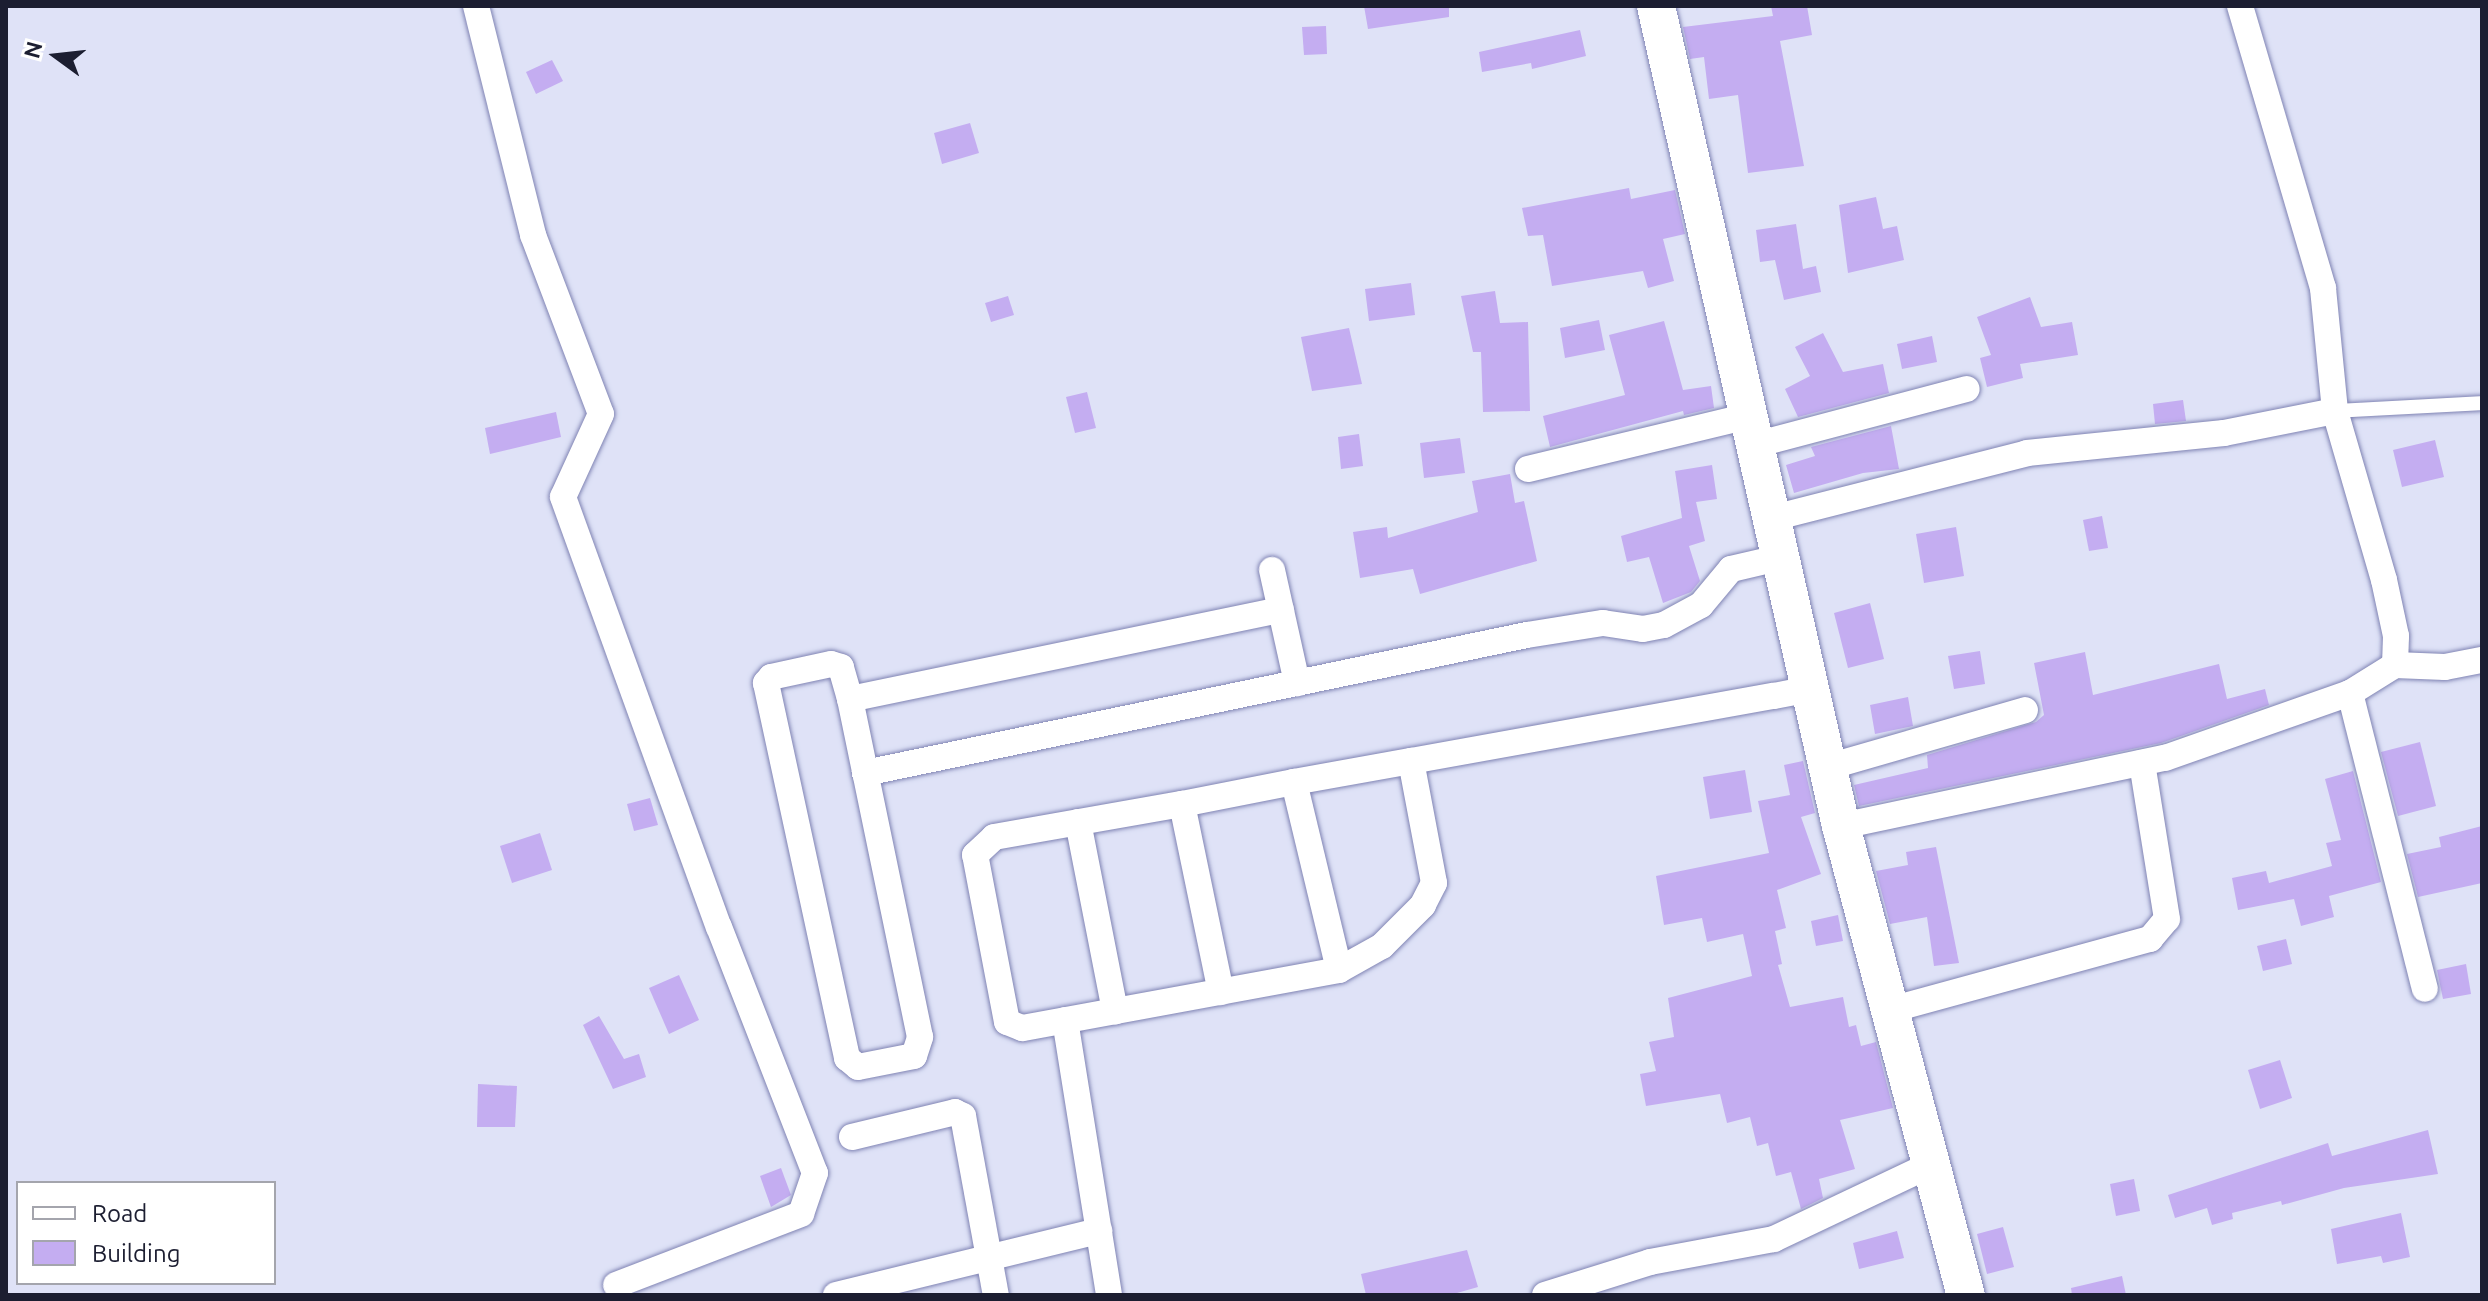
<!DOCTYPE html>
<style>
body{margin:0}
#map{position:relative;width:2488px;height:1301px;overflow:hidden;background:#dfe2f7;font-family:Ubuntu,sans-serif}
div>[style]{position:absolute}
.building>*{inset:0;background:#c4adf1}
.roads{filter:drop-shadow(0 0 2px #7f83b3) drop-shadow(0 0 2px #7f83b3)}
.lane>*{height:14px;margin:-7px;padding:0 7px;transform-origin:7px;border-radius:7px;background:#fff}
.street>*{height:26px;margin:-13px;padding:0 13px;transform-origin:13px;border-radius:13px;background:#fff}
.secondary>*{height:38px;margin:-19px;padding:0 19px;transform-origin:19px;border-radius:19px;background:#fff}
span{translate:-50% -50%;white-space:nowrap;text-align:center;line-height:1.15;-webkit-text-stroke:6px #fff;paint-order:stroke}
.frame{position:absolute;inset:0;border:8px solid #1c1e31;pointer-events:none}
.legend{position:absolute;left:16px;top:1181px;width:260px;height:104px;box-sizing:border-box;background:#fff;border:2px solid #a4a5ad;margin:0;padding:10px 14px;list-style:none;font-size:24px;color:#1c1e31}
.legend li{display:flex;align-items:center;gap:16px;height:40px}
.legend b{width:40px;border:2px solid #a4a5ad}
.north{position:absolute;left:16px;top:16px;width:80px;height:80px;-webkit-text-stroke:6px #fff;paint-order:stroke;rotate:285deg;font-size:22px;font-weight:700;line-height:32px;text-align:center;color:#1c1e31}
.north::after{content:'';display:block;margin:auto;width:28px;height:36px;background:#1c1e31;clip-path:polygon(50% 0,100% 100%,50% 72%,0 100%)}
</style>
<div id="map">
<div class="building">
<i style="clip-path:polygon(1364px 6px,1449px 6px,1449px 17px,1368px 29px)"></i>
<i style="clip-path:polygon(1771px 6px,1807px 6px,1812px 35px,1780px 41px,1804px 166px,1748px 173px,1738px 95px,1709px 99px,1704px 57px,1690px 59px,1683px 27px,1773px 16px)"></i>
<i style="clip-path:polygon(1326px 26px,1327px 54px,1304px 55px,1302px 27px)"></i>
<i style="clip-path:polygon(1580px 30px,1586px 56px,1532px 69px,1531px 63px,1482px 72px,1479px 52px)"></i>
<i style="clip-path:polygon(552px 60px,563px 81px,536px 94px,526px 72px)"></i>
<i style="clip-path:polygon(970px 123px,979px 153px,942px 164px,934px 133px)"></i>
<i style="clip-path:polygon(1629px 188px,1631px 199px,1675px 190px,1685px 234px,1663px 239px,1674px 281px,1648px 288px,1643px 271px,1552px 286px,1543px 235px,1528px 236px,1522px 208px)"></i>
<i style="clip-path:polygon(1876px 197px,1883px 229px,1897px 226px,1904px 260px,1848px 273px,1839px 205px)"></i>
<i style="clip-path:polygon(1796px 224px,1803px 269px,1816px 266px,1821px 292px,1784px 300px,1775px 260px,1760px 262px,1756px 230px)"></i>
<i style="clip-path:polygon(1411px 283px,1415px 315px,1369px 321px,1365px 289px)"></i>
<i style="clip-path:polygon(1495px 291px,1500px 323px,1528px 322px,1530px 411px,1483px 412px,1481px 352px,1473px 352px,1461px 296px)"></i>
<i style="clip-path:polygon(1008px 296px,1014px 315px,991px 322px,985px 303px)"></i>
<i style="clip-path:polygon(2030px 297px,2041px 327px,2072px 322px,2078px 355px,2020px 364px,2023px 378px,1987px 387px,1980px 358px,1991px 355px,1977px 317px)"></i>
<i style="clip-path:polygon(1599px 320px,1605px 350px,1565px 358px,1560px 328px)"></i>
<i style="clip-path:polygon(1664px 321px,1683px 390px,1711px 386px,1714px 408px,1684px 415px,1683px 411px,1550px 447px,1543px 416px,1625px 395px,1609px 335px)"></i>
<i style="clip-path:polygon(1349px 328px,1362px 384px,1312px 391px,1301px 337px)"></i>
<i style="clip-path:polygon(1823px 333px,1843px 372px,1883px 364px,1889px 393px,1798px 417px,1785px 389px,1810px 376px,1795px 347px)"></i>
<i style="clip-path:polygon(1932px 336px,1937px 362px,1902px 369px,1897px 344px)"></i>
<i style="clip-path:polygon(1087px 392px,1096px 428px,1075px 433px,1066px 397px)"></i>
<i style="clip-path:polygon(2183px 400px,2186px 421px,2155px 424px,2153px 404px)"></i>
<i style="clip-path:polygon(556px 412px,561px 437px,490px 454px,485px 428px)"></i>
<i style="clip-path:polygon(1891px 426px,1899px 469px,1863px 473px,1794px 493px,1786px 465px,1815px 456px,1811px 447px)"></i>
<i style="clip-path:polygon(1359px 434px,1363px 466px,1341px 469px,1338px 437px)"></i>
<i style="clip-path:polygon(1460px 438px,1465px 473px,1424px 478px,1420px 443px)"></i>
<i style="clip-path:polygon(2435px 440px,2444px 477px,2402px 487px,2393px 450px)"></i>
<i style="clip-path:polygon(1712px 465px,1717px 499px,1696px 502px,1705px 541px,1689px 546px,1700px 581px,1691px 592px,1663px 603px,1649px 557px,1627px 562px,1621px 536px,1682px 518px,1675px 471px)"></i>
<i style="clip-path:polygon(1510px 474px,1515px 503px,1524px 501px,1537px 561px,1420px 594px,1413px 569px,1360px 578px,1353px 532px,1387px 527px,1388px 538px,1478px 512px,1472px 481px)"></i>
<i style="clip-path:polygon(2102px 516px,2108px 548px,2089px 551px,2083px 520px)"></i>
<i style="clip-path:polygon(1956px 527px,1964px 576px,1924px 583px,1916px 534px)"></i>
<i style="clip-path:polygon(1870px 603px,1884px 659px,1848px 668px,1834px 613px)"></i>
<i style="clip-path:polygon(1980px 651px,1985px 684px,1954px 689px,1948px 656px)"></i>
<i style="clip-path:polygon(2085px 652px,2093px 695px,2219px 664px,2227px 699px,2265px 689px,2269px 705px,2161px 743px,1859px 806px,1854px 785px,1928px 768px,1927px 755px,2036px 722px,2044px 715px,2034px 663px)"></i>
<i style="clip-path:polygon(1908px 697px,1913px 726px,1875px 734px,1870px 705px)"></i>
<i style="clip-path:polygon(2420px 742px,2436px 806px,2398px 816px,2381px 752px)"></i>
<i style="clip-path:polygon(1803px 761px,1815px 813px,1801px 817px,1821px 874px,1777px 890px,1786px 928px,1775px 931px,1782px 964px,1778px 965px,1790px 1007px,1843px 997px,1849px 1027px,1856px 1025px,1861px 1046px,1876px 1042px,1893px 1108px,1840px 1120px,1855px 1169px,1819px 1179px,1823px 1198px,1801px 1209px,1791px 1172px,1776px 1176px,1768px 1143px,1757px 1146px,1750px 1117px,1727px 1123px,1720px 1094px,1646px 1106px,1640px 1074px,1656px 1071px,1649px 1042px,1674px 1037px,1668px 998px,1752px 976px,1743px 934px,1707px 942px,1702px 918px,1664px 925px,1656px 876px,1769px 853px,1758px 801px,1790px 795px,1784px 765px)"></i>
<i style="clip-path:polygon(1745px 770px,1752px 812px,1710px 819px,1703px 777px)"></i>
<i style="clip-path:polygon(2353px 771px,2381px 882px,2329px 896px,2334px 917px,2301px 926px,2294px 899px,2238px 910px,2232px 878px,2266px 871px,2269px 883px,2332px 866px,2326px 843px,2341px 840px,2325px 779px)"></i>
<i style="clip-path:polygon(650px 798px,658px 825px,634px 831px,627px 804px)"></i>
<i style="clip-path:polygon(2482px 826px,2482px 883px,2418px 897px,2407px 854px,2441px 847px,2439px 837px)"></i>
<i style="clip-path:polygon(540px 833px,552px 870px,512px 883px,500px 846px)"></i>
<i style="clip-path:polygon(1936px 847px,1959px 963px,1934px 966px,1927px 917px,1890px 924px,1876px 871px,1908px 865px,1906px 852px)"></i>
<i style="clip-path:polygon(1838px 915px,1843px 941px,1816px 946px,1811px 921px)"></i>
<i style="clip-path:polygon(2286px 939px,2292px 964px,2263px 971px,2257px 946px)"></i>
<i style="clip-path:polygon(2466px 964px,2471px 994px,2443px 999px,2437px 970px)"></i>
<i style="clip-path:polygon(679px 975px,699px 1020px,669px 1034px,649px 988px)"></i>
<i style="clip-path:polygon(599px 1016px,624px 1059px,639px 1054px,646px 1077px,613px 1089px,583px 1025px)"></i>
<i style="clip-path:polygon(2280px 1060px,2292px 1098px,2260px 1109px,2248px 1070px)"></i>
<i style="clip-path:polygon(478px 1084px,517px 1086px,515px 1127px,477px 1127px)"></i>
<i style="clip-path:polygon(2428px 1130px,2438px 1174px,2344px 1188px,2282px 1205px,2281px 1201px,2232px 1213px,2233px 1219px,2212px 1225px,2207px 1208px,2175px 1218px,2168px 1195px,2328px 1143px,2332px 1156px)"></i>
<i style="clip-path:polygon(781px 1168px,791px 1195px,771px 1207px,760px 1176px)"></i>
<i style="clip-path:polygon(2134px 1179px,2140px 1211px,2116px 1216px,2110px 1184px)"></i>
<i style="clip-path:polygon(2401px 1213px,2410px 1257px,2383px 1263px,2381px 1256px,2337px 1264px,2331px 1229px)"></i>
<i style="clip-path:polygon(2003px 1227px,2014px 1267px,1987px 1274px,1977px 1234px)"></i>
<i style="clip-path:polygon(1897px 1231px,1904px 1258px,1859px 1269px,1853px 1243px)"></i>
<i style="clip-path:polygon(1467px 1250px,1478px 1287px,1450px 1295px,1366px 1295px,1361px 1274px)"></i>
<i style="clip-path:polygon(2122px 1276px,2126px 1295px,2072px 1295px,2071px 1288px)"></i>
</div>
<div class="roads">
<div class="lane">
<i style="left:2335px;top:411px;width:147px;rotate:-3.1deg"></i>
</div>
<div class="street">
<i style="left:476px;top:6px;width:236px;rotate:76deg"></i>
<i style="left:533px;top:235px;width:191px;rotate:69.2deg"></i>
<i style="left:601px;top:414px;width:91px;rotate:114.6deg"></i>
<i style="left:563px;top:497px;width:457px;rotate:70.1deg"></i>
<i style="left:719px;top:927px;width:264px;rotate:68.7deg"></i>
<i style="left:815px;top:1173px;width:43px;rotate:108.9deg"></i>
<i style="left:801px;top:1214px;width:198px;rotate:159deg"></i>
<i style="left:1751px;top:446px;width:223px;rotate:-14.8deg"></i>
<i style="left:1528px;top:469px;width:223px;rotate:-13.5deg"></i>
<i style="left:1769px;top:519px;width:266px;rotate:-14.3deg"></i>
<i style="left:2027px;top:453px;width:198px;rotate:-5.8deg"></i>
<i style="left:2224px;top:433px;width:113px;rotate:-11.2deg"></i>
<i style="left:1272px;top:570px;width:116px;rotate:77.5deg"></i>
<i style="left:2395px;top:665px;width:50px;rotate:2.3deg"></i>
<i style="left:2445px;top:667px;width:38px;rotate:-11deg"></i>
<i style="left:2350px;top:693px;width:305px;rotate:75.8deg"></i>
<i style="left:850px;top:699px;width:33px;rotate:-106deg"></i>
<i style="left:841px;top:667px;width:10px;rotate:-163deg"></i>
<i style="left:831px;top:664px;width:61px;rotate:167.8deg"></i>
<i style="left:771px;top:677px;width:8px;rotate:130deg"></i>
<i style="left:766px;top:683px;width:384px;rotate:77.8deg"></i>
<i style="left:847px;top:1058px;width:14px;rotate:39deg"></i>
<i style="left:858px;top:1067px;width:57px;rotate:-11.1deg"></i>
<i style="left:914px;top:1056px;width:20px;rotate:-72deg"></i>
<i style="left:920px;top:1037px;width:345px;rotate:-101.7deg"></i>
<i style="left:850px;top:699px;width:440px;rotate:-11.7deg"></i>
<i style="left:1411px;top:761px;width:124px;rotate:79.3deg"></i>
<i style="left:1434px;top:883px;width:25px;rotate:117deg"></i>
<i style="left:1423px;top:905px;width:58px;rotate:135deg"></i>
<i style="left:1382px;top:946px;width:49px;rotate:150.8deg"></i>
<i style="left:1339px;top:970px;width:322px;rotate:169.6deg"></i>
<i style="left:1022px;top:1028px;width:16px;rotate:-158deg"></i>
<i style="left:1007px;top:1022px;width:170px;rotate:-100.8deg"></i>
<i style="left:975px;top:855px;width:26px;rotate:-43deg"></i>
<i style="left:994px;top:837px;width:191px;rotate:-10deg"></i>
<i style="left:1182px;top:804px;width:114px;rotate:-11.1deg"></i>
<i style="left:1294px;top:782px;width:119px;rotate:-10.2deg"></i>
<i style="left:1411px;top:761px;width:369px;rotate:-10.2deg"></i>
<i style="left:1774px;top:696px;width:36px;rotate:-11deg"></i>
<i style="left:1828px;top:767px;width:205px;rotate:-16.1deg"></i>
<i style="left:865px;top:773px;width:676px;rotate:-11.78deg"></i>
<i style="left:1527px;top:635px;width:77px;rotate:-9deg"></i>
<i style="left:1603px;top:623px;width:40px;rotate:8.5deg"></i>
<i style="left:1643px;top:629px;width:21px;rotate:-11deg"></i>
<i style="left:1664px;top:625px;width:42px;rotate:-28.4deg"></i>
<i style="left:1701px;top:605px;width:47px;rotate:-50.2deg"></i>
<i style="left:1731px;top:569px;width:48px;rotate:-13.2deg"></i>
<i style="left:1294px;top:782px;width:193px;rotate:76.5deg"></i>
<i style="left:1182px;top:804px;width:192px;rotate:78.3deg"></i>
<i style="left:1078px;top:822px;width:193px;rotate:78.9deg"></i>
<i style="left:1841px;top:826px;width:331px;rotate:-11.9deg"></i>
<i style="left:2165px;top:758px;width:196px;rotate:-19.4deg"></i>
<i style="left:2350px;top:693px;width:53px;rotate:-31.9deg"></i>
<i style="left:2395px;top:665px;width:29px;rotate:-88deg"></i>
<i style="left:2396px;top:636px;width:57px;rotate:-102.1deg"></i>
<i style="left:2384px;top:580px;width:176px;rotate:-106.2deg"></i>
<i style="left:2335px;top:411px;width:124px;rotate:-95.6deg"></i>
<i style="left:2323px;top:288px;width:294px;rotate:-106.4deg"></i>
<i style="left:1890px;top:1010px;width:270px;rotate:-15.3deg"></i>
<i style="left:2150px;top:939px;width:26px;rotate:-50deg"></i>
<i style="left:2167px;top:919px;width:158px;rotate:-99.1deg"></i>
<i style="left:1065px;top:1020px;width:278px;rotate:80.9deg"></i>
<i style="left:852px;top:1137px;width:106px;rotate:-13.6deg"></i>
<i style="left:955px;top:1112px;width:9px;rotate:27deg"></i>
<i style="left:963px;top:1116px;width:182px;rotate:79.6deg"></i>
<i style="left:836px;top:1295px;width:271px;rotate:-13.7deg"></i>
<i style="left:1545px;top:1295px;width:110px;rotate:-17.4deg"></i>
<i style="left:1650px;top:1262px;width:126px;rotate:-10.5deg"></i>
<i style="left:1774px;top:1239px;width:173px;rotate:-25.4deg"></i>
</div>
<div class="secondary">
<i style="left:1656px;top:6px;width:841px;rotate:77.29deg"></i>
<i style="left:1841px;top:826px;width:485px;rotate:75.1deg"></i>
</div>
</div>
<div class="frame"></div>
<ul class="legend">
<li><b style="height:10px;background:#fff"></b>Road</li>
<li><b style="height:22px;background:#c4adf1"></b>Building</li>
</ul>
<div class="north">N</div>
</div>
